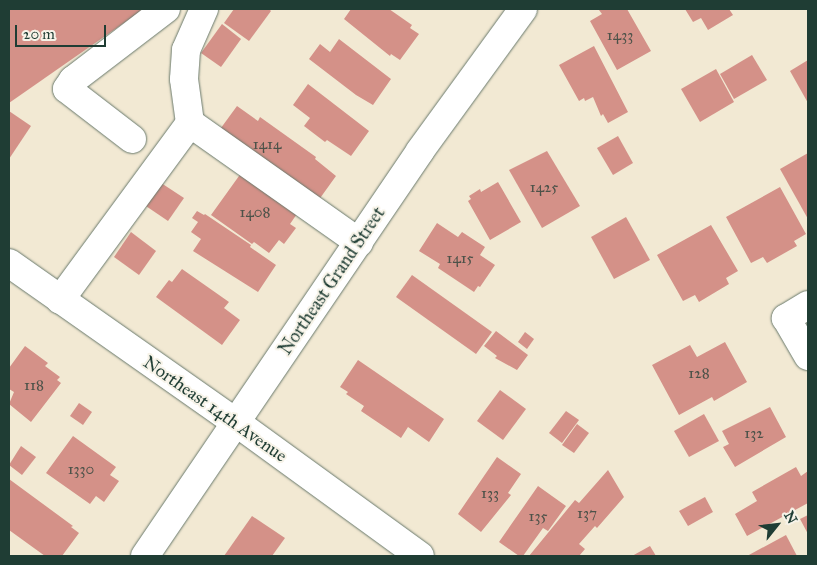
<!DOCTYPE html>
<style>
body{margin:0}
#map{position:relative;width:817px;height:565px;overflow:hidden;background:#f2e9d3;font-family:"IM FELL Great Primer",serif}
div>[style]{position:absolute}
.building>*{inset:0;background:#d49188}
.roads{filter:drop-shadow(0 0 1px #69796c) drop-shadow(0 0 1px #69796c)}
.minor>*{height:28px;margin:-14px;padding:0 14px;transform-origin:14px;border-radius:14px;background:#fff}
span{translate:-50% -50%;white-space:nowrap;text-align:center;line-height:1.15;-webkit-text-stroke:4px #f7f3e8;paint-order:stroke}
.number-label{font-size:15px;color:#4c5249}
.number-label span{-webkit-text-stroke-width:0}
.street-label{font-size:18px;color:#1f3d34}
.frame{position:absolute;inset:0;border:10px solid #1f3d34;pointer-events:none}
.north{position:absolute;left:752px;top:500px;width:50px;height:50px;-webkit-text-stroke:4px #f7f3e8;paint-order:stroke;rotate:61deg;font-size:14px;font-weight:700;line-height:20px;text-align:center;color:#1f3d34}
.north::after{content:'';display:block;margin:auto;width:18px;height:22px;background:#1f3d34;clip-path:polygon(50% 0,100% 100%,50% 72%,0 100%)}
.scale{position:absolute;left:15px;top:25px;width:91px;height:22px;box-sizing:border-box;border:2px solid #1f3d34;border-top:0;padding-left:6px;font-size:15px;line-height:18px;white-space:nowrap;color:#1f3d34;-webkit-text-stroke:4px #f7f3e8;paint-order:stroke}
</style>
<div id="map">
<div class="building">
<i style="clip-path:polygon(9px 9px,144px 9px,9px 103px)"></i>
<i style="clip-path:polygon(234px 9px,269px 9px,271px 11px,249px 41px,224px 23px)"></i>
<i style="clip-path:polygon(351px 9px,389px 9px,412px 25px,410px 28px,419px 34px,400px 60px,391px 54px,390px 56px,344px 19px)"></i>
<i style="clip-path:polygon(602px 9px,627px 9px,651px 51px,617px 70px,590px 21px,602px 14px,599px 10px)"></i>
<i style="clip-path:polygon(685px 9px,729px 9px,733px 15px,708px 30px,701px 18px,693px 22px)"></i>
<i style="clip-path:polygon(222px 24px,241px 39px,221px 67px,201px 53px)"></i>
<i style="clip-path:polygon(339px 39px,391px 79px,373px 105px,356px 95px,309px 59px,320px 44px,330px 52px)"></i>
<i style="clip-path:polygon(594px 46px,628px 112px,608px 123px,603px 114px,601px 116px,593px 97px,585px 101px,584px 98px,579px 101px,559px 65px)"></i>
<i style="clip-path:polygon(752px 55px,767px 80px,734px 99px,720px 74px)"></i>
<i style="clip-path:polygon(808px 60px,808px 103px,790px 71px)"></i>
<i style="clip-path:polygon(716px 69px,734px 102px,700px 122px,681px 89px)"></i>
<i style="clip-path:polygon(308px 84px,369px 131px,351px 156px,327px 140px,325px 142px,304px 126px,310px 118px,293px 105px)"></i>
<i style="clip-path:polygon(237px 106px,258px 121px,260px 117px,316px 157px,315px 159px,336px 176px,318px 201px,218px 132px)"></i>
<i style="clip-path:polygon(9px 111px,31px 126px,9px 159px)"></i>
<i style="clip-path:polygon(618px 136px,633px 163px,613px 175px,597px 148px)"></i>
<i style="clip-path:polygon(547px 151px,580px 206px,542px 228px,509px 170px)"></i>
<i style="clip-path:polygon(808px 153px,808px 219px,780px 169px)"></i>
<i style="clip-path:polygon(244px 169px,299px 211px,290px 224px,296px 228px,284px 244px,279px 240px,269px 253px,254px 242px,252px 244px,211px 215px)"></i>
<i style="clip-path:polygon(155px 179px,184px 198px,168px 221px,140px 202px)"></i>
<i style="clip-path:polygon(498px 182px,521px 222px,490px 240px,468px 201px,471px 199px,469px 196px,480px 189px,481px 192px)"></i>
<i style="clip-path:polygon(780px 187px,806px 234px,794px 241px,797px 246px,767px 263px,763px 257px,751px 263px,726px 217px)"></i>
<i style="clip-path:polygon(197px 211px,204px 215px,205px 214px,251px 245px,250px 247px,276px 265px,258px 292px,193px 251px,201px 239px,191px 232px,198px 222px,192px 218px)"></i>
<i style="clip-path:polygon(626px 217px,650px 260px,614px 279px,591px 237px)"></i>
<i style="clip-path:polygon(437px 223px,458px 237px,462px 232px,485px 247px,480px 255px,495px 265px,480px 287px,478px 286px,474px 292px,438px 268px,440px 264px,419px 251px)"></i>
<i style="clip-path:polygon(711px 225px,738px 271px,726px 278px,729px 284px,699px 302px,695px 295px,683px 301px,657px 255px)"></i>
<i style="clip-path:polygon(131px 232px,156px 251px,139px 275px,114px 257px)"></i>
<i style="clip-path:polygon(182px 269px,229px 302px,224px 308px,240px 320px,222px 345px,156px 297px,169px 280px,172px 282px)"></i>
<i style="clip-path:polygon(412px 275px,492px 332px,476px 354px,396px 297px)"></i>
<i style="clip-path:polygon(496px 331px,528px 355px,517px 370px,495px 358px,497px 356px,484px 346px)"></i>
<i style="clip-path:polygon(525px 332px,534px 339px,527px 349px,518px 342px)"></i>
<i style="clip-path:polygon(725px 342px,747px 382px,714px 401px,712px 397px,679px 415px,652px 365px,690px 345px,697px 357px)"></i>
<i style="clip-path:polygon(25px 346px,48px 363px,45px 366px,60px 377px,57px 380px,61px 383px,31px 422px,9px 404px,14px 392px,9px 389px,9px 368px)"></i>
<i style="clip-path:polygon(358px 360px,444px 419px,429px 442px,408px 427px,401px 438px,361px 411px,364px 406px,346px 394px,348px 392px,340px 387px)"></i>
<i style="clip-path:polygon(500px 390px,526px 409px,503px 440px,477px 421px)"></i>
<i style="clip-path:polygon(79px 403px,92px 412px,83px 425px,70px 416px)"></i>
<i style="clip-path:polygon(770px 407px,786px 437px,735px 467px,723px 447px,729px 444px,722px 431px)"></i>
<i style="clip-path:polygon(566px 411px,579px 420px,562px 443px,549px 433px)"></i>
<i style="clip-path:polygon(704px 414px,719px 441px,689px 457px,674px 431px)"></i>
<i style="clip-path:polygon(577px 424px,589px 433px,574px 453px,562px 445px)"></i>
<i style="clip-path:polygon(73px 436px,116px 467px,110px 475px,119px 481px,104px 502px,96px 496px,90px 504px,46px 473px)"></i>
<i style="clip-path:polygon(21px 446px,36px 457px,22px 475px,9px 465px)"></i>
<i style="clip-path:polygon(497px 457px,521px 474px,508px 493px,511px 495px,481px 532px,458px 514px)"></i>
<i style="clip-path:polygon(796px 467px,801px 476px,808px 471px,808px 503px,747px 536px,735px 514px,757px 501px,752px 492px)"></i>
<i style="clip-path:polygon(608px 470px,624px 497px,597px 528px,595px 526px,579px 544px,585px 549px,579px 556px,529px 556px,575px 500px,579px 503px)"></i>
<i style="clip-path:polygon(9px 479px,73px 526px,71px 527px,79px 533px,62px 556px,45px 556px,9px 530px)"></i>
<i style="clip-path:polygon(538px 486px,566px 506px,548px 531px,543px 528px,523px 556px,519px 556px,499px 542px)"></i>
<i style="clip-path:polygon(705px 497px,713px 512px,688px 526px,679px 511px)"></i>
<i style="clip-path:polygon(808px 515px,808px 534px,800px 519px)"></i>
<i style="clip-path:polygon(252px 516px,285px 538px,272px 556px,224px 556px)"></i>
<i style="clip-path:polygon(786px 535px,797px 556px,747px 556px)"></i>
<i style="clip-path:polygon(650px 546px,656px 556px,632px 556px)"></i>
</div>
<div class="roads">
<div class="minor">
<i style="left:190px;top:123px;width:44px;rotate:-97.8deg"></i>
<i style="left:184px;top:79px;width:29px;rotate:-86deg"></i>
<i style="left:186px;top:50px;width:45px;rotate:-66.3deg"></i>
<i style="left:132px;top:139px;width:82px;rotate:-142.4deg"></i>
<i style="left:67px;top:89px;width:11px;rotate:-56deg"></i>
<i style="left:73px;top:80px;width:117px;rotate:-37.4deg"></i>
<i style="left:9px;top:263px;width:279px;rotate:35.1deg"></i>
<i style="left:237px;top:423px;width:226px;rotate:36deg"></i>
<i style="left:60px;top:300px;width:220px;rotate:-53.7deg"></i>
<i style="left:190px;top:123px;width:207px;rotate:35.2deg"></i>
<i style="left:808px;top:305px;width:26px;rotate:149deg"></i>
<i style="left:786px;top:318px;width:44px;rotate:59.9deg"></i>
<i style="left:145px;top:556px;width:490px;rotate:-55.8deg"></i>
<i style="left:420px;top:151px;width:175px;rotate:-54deg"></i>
</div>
</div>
<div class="number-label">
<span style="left:620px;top:36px">1433</span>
<span style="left:267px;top:145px">1414</span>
<span style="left:544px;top:188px">1425</span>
<span style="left:255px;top:213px">1408</span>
<span style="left:460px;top:259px">1415</span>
<span style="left:699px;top:374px">128</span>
<span style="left:34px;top:386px">118</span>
<span style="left:754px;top:434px">132</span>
<span style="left:81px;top:470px">1330</span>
<span style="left:490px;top:494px">133</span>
<span style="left:587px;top:514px">137</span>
<span style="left:538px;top:517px">135</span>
</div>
<div class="street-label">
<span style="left:332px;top:281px;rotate:-56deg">Northeast Grand Street</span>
<span style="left:215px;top:409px;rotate:35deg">Northeast 14th Avenue</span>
</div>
<div class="frame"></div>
<div class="north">N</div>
<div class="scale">20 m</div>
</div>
